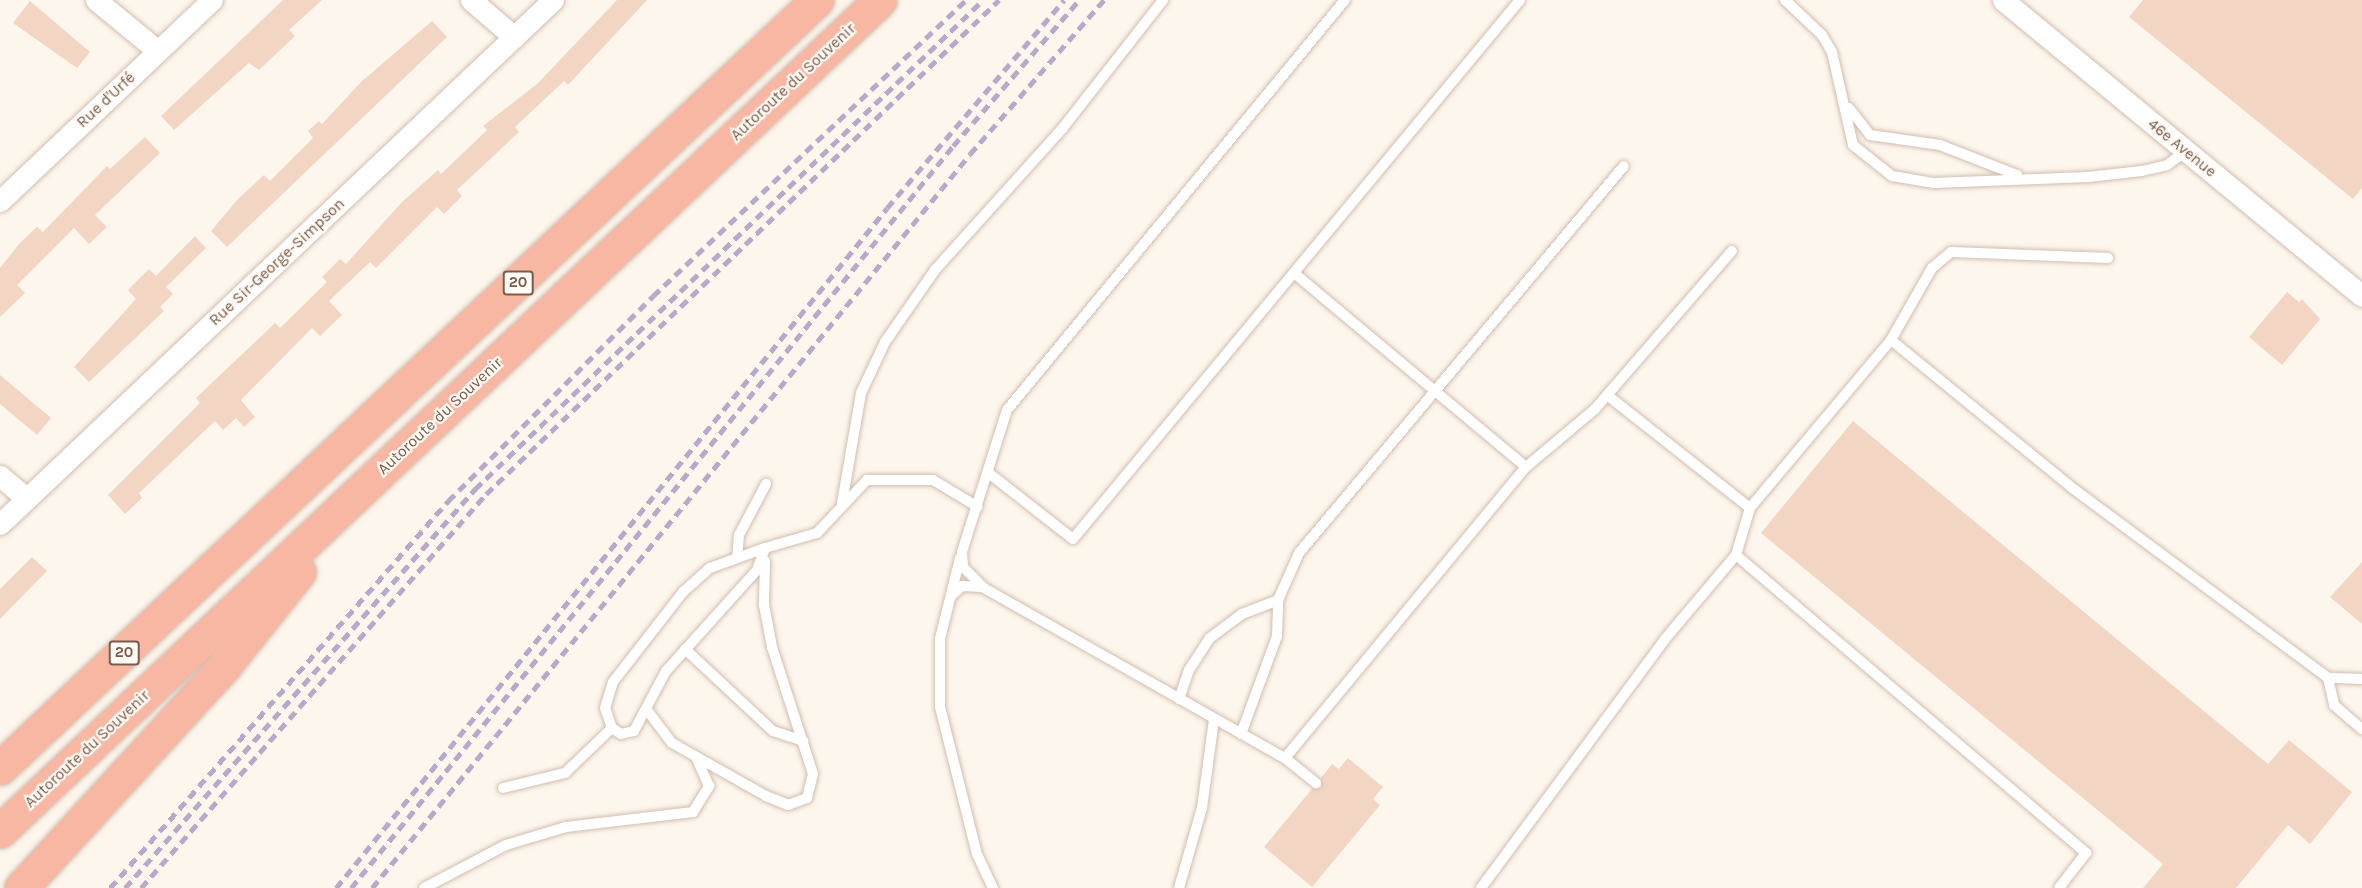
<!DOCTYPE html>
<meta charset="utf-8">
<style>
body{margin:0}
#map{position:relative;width:2362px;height:888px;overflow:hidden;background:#fdf6ec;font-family:Karla,sans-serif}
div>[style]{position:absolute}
.building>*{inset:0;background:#f3d5c3}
.roads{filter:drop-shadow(0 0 2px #d1beb0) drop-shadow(0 0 2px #d1beb0)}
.service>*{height:10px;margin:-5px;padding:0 5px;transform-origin:5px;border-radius:5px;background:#fff}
.minor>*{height:21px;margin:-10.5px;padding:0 10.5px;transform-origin:10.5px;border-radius:10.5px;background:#fff}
.motorway>*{height:33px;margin:-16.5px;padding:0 16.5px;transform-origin:16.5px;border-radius:16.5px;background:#f7b7a3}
.rail>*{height:4.5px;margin-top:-2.25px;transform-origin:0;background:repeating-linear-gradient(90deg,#b9a8c9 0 9px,transparent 0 15px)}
span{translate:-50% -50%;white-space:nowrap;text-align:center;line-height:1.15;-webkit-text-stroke:4.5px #fffaf3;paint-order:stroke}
.shield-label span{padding:2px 4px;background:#fffaf3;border:2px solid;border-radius:4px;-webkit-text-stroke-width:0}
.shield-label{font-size:15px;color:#7a5c4d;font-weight:700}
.street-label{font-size:16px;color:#7a5c4d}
</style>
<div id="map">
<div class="building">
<i style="clip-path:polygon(283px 0,322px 0,289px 30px,295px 36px,259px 70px,249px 63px,174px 130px,161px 116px)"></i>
<i style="clip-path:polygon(617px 0,647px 0,568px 85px,564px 81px,515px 127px,519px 132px,457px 190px,462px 196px,444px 214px,437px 207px,376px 268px,370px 262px,329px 301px,342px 315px,320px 336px,312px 328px,241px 400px,255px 417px,244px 427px,236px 418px,223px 430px,215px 421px,139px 493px,142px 498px,125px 514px,108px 495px,200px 403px,196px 398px,275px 323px,280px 328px,327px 282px,322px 277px,340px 259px,346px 264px,402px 202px,438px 170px,441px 174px,487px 130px,483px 126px,537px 84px)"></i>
<i style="clip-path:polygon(2143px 0,2362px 0,2362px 188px,2353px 199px,2129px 17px)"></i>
<i style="clip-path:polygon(30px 1px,90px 52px,77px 68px,13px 23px)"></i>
<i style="clip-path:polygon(432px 21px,447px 37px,227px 247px,211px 231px,238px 199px,264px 175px,270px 181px,313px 138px,308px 131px,319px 121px,322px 124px,361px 82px)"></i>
<i style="clip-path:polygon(145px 137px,160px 153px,95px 215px,107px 227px,89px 244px,74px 228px,17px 285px,25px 293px,0 317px,0 268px,20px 243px,37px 227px,43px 232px,107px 166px,110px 169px)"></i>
<i style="clip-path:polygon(195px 236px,206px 248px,166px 287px,173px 294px,160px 307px,164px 311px,89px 382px,74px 367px,136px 299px,128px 290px,149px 269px,156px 276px)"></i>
<i style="clip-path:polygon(2287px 292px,2299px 302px,2302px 299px,2320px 319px,2282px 365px,2249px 337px)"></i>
<i style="clip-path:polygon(0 375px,51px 418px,37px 435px,0 404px)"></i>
<i style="clip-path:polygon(1853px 421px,2268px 764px,2289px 740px,2352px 792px,2310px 844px,2288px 825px,2236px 888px,2143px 888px,2163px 864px,1761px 533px)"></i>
<i style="clip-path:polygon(32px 557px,47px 571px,0 619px,0 589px)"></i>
<i style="clip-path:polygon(2362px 562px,2362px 624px,2330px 597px)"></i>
<i style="clip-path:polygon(1348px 758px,1383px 787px,1373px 799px,1380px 805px,1312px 887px,1264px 847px,1312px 789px,1321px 788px,1321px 778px,1332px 764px,1339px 769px)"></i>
</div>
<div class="roads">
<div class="service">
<i style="left:1345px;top:0;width:531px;rotate:129.5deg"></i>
<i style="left:1007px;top:410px;width:149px;rotate:107.6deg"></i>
<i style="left:962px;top:552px;width:15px;rotate:86deg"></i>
<i style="left:963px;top:567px;width:30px;rotate:45deg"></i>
<i style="left:984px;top:588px;width:346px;rotate:29.5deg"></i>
<i style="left:1285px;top:758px;width:378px;rotate:-50.4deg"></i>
<i style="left:1526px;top:467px;width:90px;rotate:-40deg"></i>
<i style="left:1595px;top:409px;width:209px;rotate:-49.1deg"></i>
<i style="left:1785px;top:0;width:51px;rotate:43.4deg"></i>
<i style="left:1822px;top:35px;width:20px;rotate:60deg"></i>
<i style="left:1832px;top:52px;width:95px;rotate:77.3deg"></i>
<i style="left:1853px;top:145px;width:50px;rotate:38.5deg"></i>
<i style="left:1892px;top:176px;width:43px;rotate:9.5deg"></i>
<i style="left:1934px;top:183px;width:154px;rotate:-2.2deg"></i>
<i style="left:2088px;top:177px;width:54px;rotate:-6.3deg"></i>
<i style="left:2142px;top:171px;width:26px;rotate:-13deg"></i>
<i style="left:2167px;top:165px;width:24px;rotate:-36deg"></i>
<i style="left:1849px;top:108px;width:34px;rotate:52deg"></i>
<i style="left:1870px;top:135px;width:71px;rotate:8.1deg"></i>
<i style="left:1940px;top:145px;width:83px;rotate:21.3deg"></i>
<i style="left:2108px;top:258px;width:157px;rotate:-177.8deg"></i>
<i style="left:1951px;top:252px;width:25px;rotate:140deg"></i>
<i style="left:1932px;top:268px;width:83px;rotate:119.7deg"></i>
<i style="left:1891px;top:340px;width:232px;rotate:39.2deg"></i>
<i style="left:2071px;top:487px;width:320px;rotate:36.6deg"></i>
<i style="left:1294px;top:273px;width:302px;rotate:39.9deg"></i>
<i style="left:1607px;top:395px;width:182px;rotate:38.3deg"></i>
<i style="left:990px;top:474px;width:105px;rotate:38.1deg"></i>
<i style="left:1073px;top:539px;width:700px;rotate:-50.33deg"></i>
<i style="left:842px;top:503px;width:112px;rotate:-80.2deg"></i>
<i style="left:861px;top:393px;width:56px;rotate:-64.8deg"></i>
<i style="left:885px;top:342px;width:88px;rotate:-55.2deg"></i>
<i style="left:935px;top:270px;width:190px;rotate:-48deg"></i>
<i style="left:1062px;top:129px;width:164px;rotate:-51.9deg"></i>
<i style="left:765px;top:548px;width:23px;rotate:110deg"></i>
<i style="left:757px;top:570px;width:136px;rotate:132deg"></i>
<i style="left:666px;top:671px;width:68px;rotate:118.1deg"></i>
<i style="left:634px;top:731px;width:13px;rotate:167deg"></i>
<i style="left:621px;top:734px;width:11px;rotate:-146deg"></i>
<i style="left:612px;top:728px;width:21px;rotate:-109deg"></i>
<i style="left:605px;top:708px;width:27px;rotate:-73deg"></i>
<i style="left:613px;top:682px;width:114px;rotate:-52.1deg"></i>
<i style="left:683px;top:592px;width:36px;rotate:-42deg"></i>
<i style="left:710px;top:568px;width:59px;rotate:-20deg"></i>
<i style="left:765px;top:548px;width:54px;rotate:-16.1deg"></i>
<i style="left:817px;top:533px;width:73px;rotate:-46.7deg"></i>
<i style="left:867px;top:480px;width:66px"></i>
<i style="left:933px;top:480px;width:52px;rotate:31deg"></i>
<i style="left:1736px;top:555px;width:460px;rotate:40.4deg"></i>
<i style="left:2086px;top:853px;width:44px;rotate:127.6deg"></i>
<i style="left:737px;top:558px;width:23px;rotate:-85deg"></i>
<i style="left:739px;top:535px;width:58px;rotate:-62.1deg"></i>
<i style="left:960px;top:558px;width:83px;rotate:103.9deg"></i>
<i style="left:940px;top:639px;width:68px;rotate:90deg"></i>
<i style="left:940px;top:707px;width:152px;rotate:75.9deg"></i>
<i style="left:977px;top:854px;width:38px;rotate:65deg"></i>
<i style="left:951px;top:596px;width:15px;rotate:-42deg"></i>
<i style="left:962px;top:586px;width:20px;rotate:3deg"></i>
<i style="left:685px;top:649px;width:120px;rotate:43deg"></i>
<i style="left:773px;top:731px;width:32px;rotate:18deg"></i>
<i style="left:2362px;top:679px;width:34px;rotate:-178deg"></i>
<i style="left:2328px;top:678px;width:28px;rotate:77deg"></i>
<i style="left:2334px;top:705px;width:37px;rotate:41deg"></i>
<i style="left:1179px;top:699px;width:31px;rotate:-71deg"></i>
<i style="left:1189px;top:670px;width:38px;rotate:-57deg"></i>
<i style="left:1210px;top:638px;width:40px;rotate:-37deg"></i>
<i style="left:1242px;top:614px;width:39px;rotate:-21deg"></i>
<i style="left:1278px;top:600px;width:51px;rotate:-65.9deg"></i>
<i style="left:1299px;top:553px;width:505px;rotate:-49.98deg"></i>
<i style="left:647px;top:710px;width:41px;rotate:52.9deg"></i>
<i style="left:672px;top:743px;width:108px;rotate:29.4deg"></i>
<i style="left:766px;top:796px;width:24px;rotate:22deg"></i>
<i style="left:788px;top:805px;width:20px;rotate:-20deg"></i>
<i style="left:807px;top:798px;width:25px;rotate:-76deg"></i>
<i style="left:813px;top:774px;width:133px;rotate:-107.9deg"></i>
<i style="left:772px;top:647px;width:43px;rotate:-100.8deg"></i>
<i style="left:764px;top:605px;width:44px;rotate:-88.7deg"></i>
<i style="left:1241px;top:734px;width:104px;rotate:-69.8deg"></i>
<i style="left:1277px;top:636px;width:36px;rotate:-88deg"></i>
<i style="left:1285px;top:758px;width:40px;rotate:39deg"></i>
<i style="left:503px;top:788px;width:64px;rotate:-13.6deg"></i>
<i style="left:565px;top:773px;width:65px;rotate:-43.8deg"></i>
<i style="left:424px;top:888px;width:93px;rotate:-27.7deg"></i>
<i style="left:506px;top:845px;width:63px;rotate:-16.7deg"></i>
<i style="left:566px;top:827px;width:128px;rotate:-6.7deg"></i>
<i style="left:693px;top:812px;width:31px;rotate:-58deg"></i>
<i style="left:709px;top:786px;width:32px;rotate:-114deg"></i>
<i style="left:1179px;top:888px;width:83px;rotate:-74deg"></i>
<i style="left:1202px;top:808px;width:90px;rotate:-82.3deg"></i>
<i style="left:1481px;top:888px;width:310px;rotate:-53.5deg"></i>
<i style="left:1665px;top:639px;width:110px;rotate:-49.8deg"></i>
<i style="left:1736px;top:555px;width:49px;rotate:-73.4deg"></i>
<i style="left:1750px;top:508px;width:219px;rotate:-50deg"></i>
</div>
<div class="minor">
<i style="left:96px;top:0;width:80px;rotate:39.4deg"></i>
<i style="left:471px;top:0;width:57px;rotate:40.7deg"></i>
<i style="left:2003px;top:0;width:465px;rotate:39.5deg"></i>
<i style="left:0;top:201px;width:292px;rotate:-43.5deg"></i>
<i style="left:0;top:476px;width:34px;rotate:40deg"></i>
<i style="left:0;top:524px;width:762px;rotate:-43.46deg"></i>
</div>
<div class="motorway">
<i style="left:0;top:768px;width:1121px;rotate:-43.23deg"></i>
<i style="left:0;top:831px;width:1210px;rotate:-43.36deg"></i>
<i style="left:21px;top:888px;width:302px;rotate:-47.5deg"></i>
<i style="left:225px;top:665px;width:119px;rotate:-51.5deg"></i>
</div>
</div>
<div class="rail">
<i style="left:110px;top:888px;width:514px;rotate:-48.87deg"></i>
<i style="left:448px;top:501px;width:290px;rotate:-45deg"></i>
<i style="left:653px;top:296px;width:431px;rotate:-43.4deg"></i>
<i style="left:125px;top:888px;width:531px;rotate:-48.74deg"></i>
<i style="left:475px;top:489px;width:705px;rotate:-43.91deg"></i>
<i style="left:141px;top:888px;width:524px;rotate:-48.79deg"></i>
<i style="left:486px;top:494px;width:712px;rotate:-43.92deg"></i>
<i style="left:336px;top:888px;width:875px;rotate:-50.98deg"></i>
<i style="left:887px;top:208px;width:273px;rotate:-49.6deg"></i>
<i style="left:351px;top:888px;width:955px;rotate:-50.95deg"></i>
<i style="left:953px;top:146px;width:193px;rotate:-49.2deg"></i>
<i style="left:372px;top:888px;width:947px;rotate:-50.83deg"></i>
<i style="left:970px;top:154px;width:204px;rotate:-49deg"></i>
</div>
<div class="shield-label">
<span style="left:518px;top:283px">20</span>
<span style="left:124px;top:653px">20</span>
</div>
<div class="street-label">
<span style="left:793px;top:82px;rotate:-43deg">Autoroute du Souvenir</span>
<span style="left:106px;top:100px;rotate:-43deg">Rue d'Urfé</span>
<span style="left:2182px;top:148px;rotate:39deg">46e Avenue</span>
<span style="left:277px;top:262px;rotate:-43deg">Rue Sir-George-Simpson</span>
<span style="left:440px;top:416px;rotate:-43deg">Autoroute du Souvenir</span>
<span style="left:87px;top:749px;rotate:-43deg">Autoroute du Souvenir</span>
</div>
</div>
